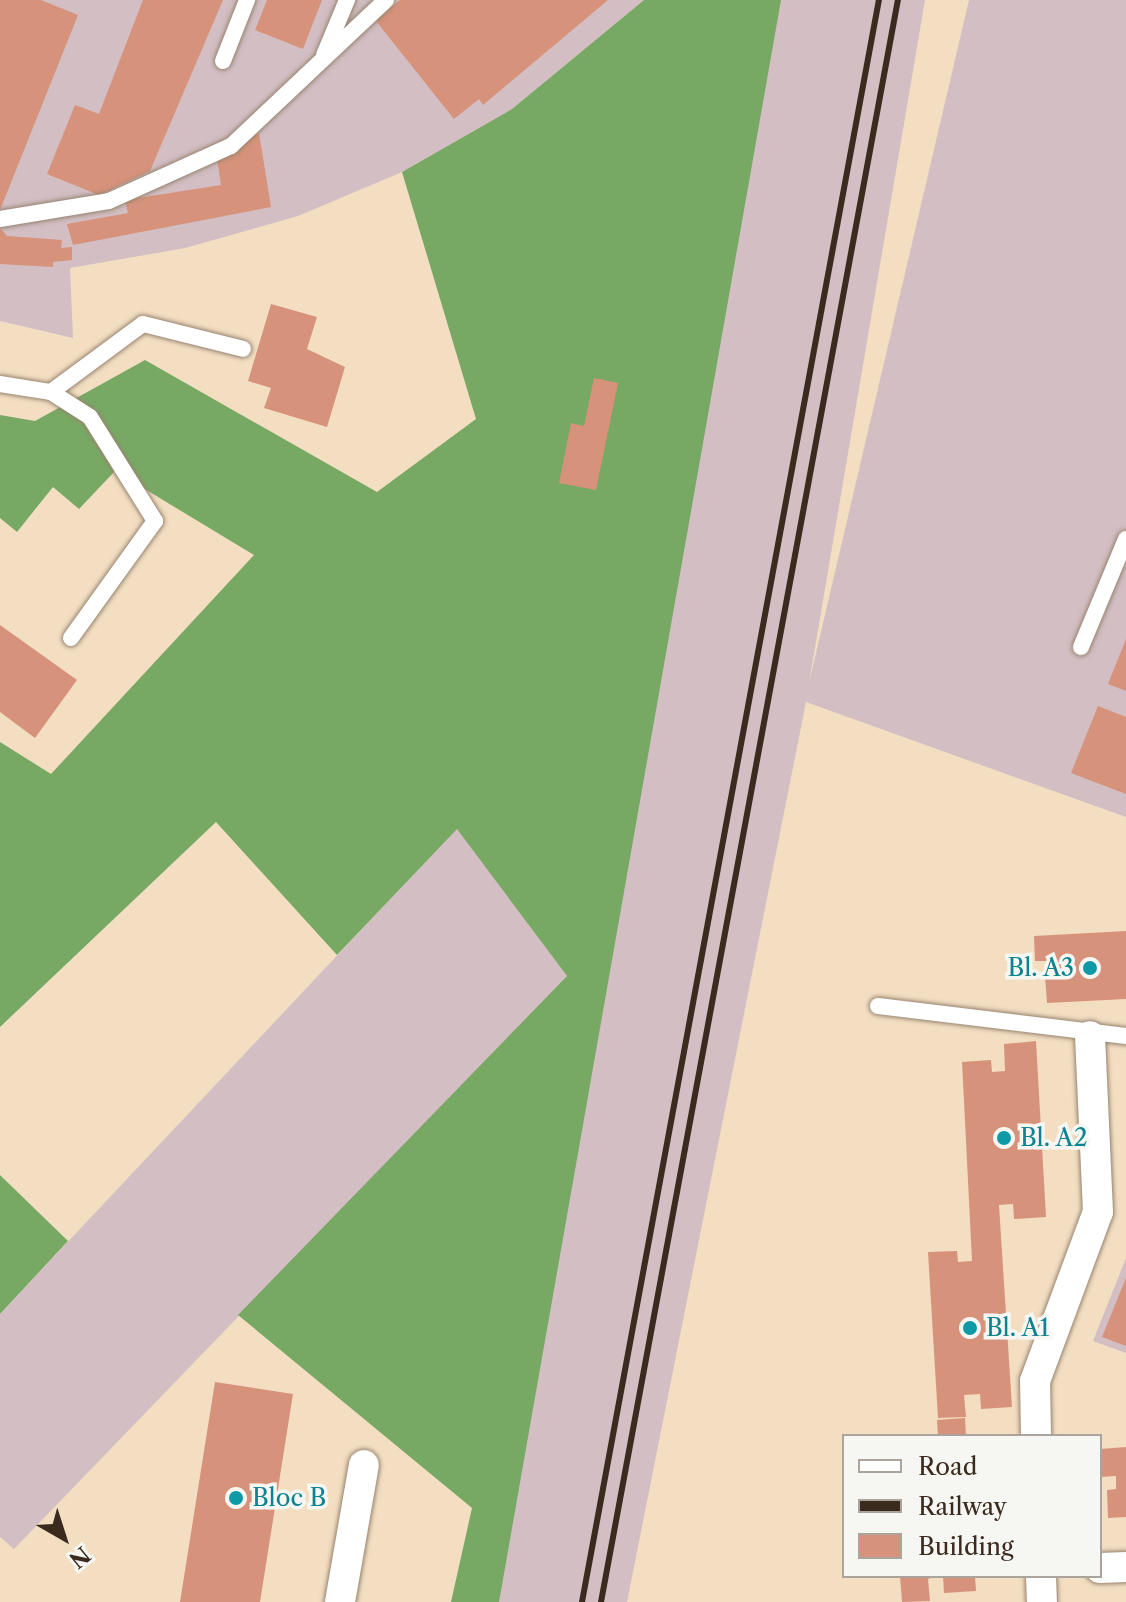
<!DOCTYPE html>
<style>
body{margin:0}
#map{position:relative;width:1126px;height:1602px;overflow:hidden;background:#f3dec2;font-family:"Libre Caslon Text",serif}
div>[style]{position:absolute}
.industrial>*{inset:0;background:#d2bec3}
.forest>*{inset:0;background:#77a964}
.building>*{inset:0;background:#d7927b}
.roads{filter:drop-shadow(0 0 2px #978470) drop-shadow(0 0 2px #978470)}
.service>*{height:16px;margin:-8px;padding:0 8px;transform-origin:8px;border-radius:8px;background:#fff}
.minor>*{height:30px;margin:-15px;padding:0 15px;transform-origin:15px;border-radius:15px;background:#fff}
.rail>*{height:6px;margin:-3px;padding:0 3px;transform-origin:3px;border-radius:3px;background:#3b2a1e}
.dots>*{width:22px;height:22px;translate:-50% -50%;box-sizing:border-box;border:4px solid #f6f6f2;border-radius:50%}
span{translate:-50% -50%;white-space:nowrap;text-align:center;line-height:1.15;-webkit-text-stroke:7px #f6f6f2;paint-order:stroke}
.culture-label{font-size:24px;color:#0d838f}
.right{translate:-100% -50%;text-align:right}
.left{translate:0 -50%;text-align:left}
.legend{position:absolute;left:842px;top:1434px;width:260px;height:144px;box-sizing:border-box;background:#f6f6f2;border:2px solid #aba49d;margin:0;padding:10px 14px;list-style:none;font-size:24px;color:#3b2a1e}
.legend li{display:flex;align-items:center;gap:16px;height:40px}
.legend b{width:40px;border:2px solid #aba49d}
.north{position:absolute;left:24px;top:1498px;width:80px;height:80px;-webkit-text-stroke:6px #f6f6f2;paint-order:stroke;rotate:141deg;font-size:22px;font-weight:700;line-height:32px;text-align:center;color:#3b2a1e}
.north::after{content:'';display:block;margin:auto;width:28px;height:36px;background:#3b2a1e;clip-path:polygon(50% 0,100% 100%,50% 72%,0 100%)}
</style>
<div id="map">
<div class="industrial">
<i style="clip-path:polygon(0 0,644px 0,512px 109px,402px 172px,298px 216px,185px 248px,70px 268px,73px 338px,0 321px)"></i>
<i style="clip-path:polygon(780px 0,925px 0,809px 683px,969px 0,1126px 0,1126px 817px,806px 702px,627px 1602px,498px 1602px)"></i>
<i style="clip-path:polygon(457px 828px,567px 976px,14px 1549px,0 1537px,0 1314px)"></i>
<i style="clip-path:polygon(1126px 1258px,1126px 1353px,1093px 1341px)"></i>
</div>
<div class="forest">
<i style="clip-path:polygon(644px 0,781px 0,499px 1602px,451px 1602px,472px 1508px,238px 1315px,567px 976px,457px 829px,337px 955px,216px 822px,0 1027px,0 742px,51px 774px,254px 555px,115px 471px,79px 509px,53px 487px,17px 532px,0 518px,0 415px,35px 421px,145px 360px,377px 492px,476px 419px,402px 172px,512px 109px)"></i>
<i style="clip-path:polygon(0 1175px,68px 1241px,0 1314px)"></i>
</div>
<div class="building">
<i style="clip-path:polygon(0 0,41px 0,78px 15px,0 210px)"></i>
<i style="clip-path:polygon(143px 0,223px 0,150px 171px,99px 195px,47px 174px,75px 105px,99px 114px)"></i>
<i style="clip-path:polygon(267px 0,322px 0,303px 49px,255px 30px)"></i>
<i style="clip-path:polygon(400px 0,608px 0,483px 105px,479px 99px,454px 119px,376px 21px)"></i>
<i style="clip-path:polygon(259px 133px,271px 207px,73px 245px,67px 224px,128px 213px,125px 200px,221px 185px,217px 159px)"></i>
<i style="clip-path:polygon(0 228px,7px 236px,62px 240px,61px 248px,72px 247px,72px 260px,53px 262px,53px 267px,0 264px)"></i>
<i style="clip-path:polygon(271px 304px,317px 317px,307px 349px,345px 367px,327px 427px,264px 408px,271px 388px,248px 381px)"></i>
<i style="clip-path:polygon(594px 378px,618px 383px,596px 490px,559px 483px,571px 423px,584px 426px)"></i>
<i style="clip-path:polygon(0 625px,77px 680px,35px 738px,0 712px)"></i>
<i style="clip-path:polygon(1126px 639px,1126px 691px,1108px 684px)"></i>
<i style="clip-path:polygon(1098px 706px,1126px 717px,1126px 794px,1071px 773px)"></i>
<i style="clip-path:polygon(1126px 931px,1126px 999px,1047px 1003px,1045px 976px,1055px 975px,1054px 961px,1035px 961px,1034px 936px)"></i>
<i style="clip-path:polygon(1036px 1041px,1046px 1217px,1014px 1219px,1013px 1204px,999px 1205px,1012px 1407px,981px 1409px,980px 1394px,964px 1395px,966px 1417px,938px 1418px,928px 1252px,957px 1251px,958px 1262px,972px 1261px,962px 1062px,991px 1060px,992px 1072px,1005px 1071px,1004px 1044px)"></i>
<i style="clip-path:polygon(1126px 1278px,1126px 1346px,1102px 1337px)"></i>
<i style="clip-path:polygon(215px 1382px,293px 1394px,260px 1602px,180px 1602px)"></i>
<i style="clip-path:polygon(965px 1418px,966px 1436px,938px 1436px,937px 1420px)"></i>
<i style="clip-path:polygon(1126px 1447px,1126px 1517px,1108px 1518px,1107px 1490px,1116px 1489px,1116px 1476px,1100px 1477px,1100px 1449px)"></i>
<i style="clip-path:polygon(900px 1576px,937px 1576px,928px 1579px,930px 1601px,902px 1602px)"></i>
<i style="clip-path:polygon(943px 1576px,975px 1576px,976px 1591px,944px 1593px)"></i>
</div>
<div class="roads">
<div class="service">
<i style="left:324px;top:55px;width:60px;rotate:-67.3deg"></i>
<i style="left:223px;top:61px;width:66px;rotate:-68.5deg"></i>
<i style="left:0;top:219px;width:110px;rotate:-9.4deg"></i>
<i style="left:109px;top:201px;width:134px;rotate:-24.3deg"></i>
<i style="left:231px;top:146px;width:213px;rotate:-43.3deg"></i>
<i style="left:0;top:384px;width:52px;rotate:8.9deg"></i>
<i style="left:51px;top:392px;width:46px;rotate:32.7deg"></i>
<i style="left:90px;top:417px;width:123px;rotate:58deg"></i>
<i style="left:155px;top:521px;width:144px;rotate:125.7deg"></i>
<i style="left:51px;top:392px;width:114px;rotate:-36.5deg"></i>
<i style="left:143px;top:324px;width:103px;rotate:14deg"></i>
<i style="left:1081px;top:647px;width:117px;rotate:-67.4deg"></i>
<i style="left:878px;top:1006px;width:250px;rotate:6.9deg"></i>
</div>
<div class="minor">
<i style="left:1036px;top:1436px;width:55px;rotate:-91deg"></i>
<i style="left:1035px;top:1381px;width:180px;rotate:-69.6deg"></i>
<i style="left:1098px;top:1212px;width:176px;rotate:-92.6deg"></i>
<i style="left:1100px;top:1568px;width:26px;rotate:-2deg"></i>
<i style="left:1041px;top:1576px;width:26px;rotate:88deg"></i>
<i style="left:340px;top:1602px;width:139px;rotate:-80.1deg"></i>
</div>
</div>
<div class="rail">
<i style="left:582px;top:1602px;width:1629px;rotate:-79.5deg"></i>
<i style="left:601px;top:1602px;width:1629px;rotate:-79.5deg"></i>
</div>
<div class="dots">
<i style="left:1090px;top:968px;background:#0f9aa8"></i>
<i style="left:1004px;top:1138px;background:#0f9aa8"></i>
<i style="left:970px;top:1328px;background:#0f9aa8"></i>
<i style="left:236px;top:1498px;background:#0f9aa8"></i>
</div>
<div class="culture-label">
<span class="right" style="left:1074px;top:968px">Bl. A3</span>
<span class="left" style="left:1020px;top:1138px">Bl. A2</span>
<span class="left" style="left:986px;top:1328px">Bl. A1</span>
<span class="left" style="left:252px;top:1498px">Bloc B</span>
</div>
<ul class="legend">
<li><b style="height:10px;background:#fff"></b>Road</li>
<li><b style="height:10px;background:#3b2a1e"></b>Railway</li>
<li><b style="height:22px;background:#d7927b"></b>Building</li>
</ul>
<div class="north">N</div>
</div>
